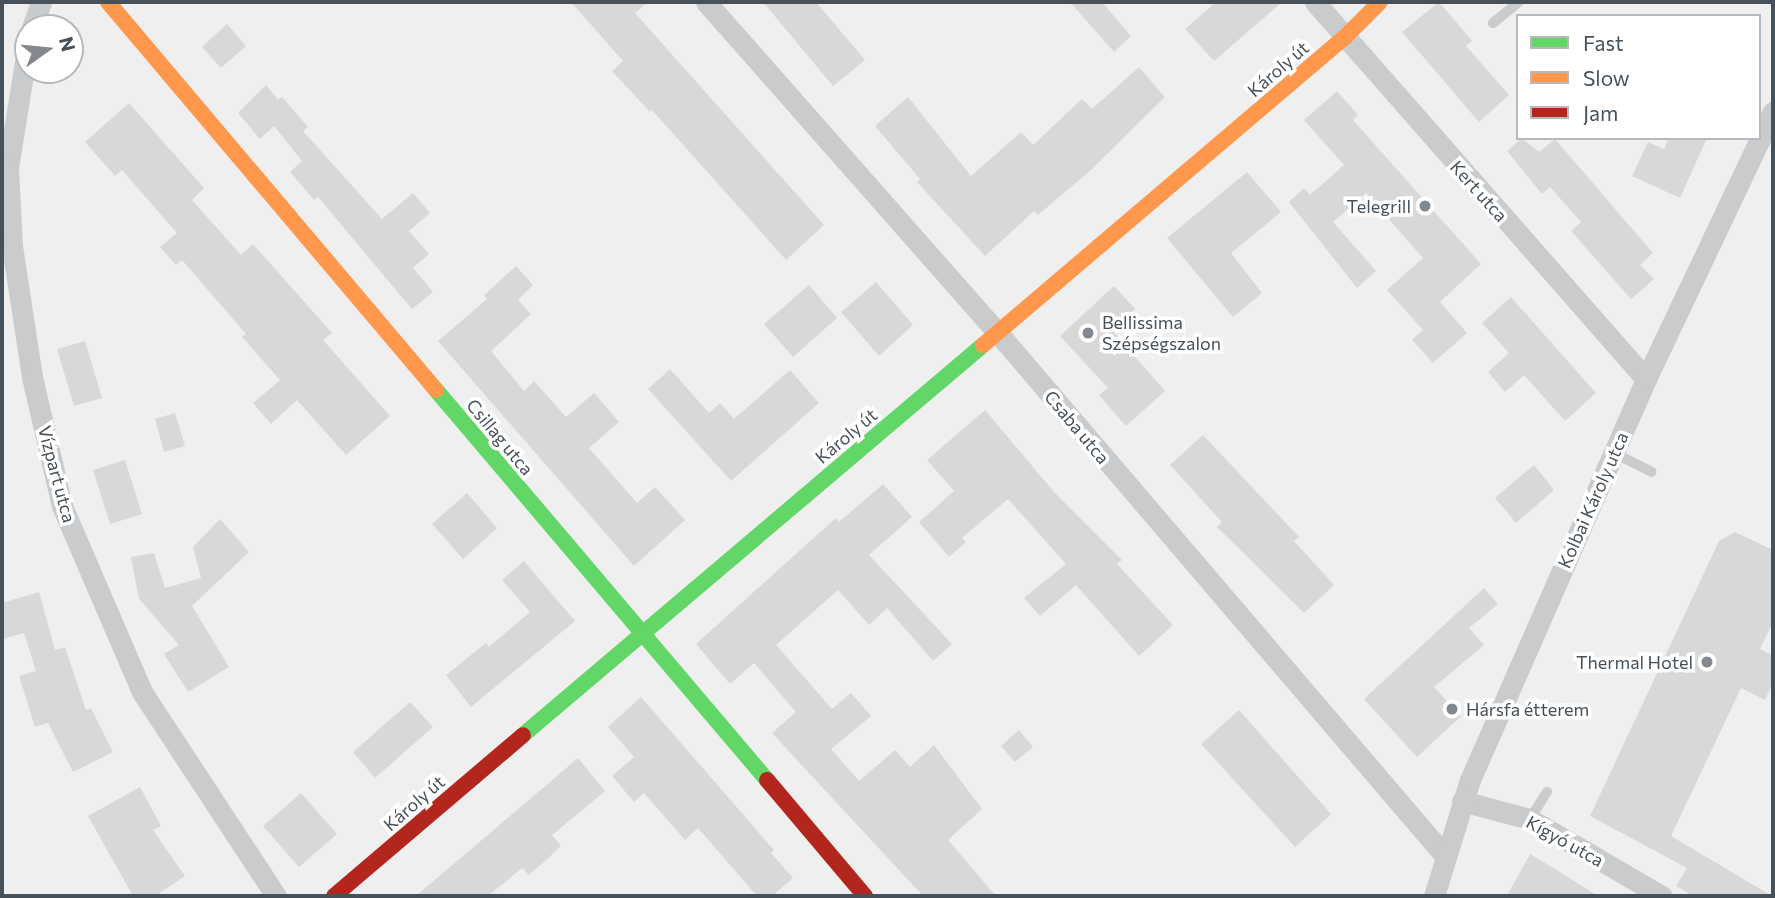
<!DOCTYPE html>
<meta charset="utf-8">
<style>
body{margin:0}
#map{position:relative;width:1775px;height:898px;overflow:hidden;background:#efefef;font-family:Commissioner,sans-serif}
div>[style]{position:absolute}
.building>*{inset:0;background:#d8d8d9}
.lane>*{height:10px;margin:-5px;padding:0 5px;transform-origin:5px;border-radius:5px;background:#c9cbcd}
.street>*{height:21px;margin:-10.5px;padding:0 10.5px;transform-origin:10.5px;border-radius:10.5px;background:#c9cbcd}
.fast>*{height:16px;margin:-8px;padding:0 8px;transform-origin:8px;border-radius:8px;background:#63d668}
.slow>*{height:16px;margin:-8px;padding:0 8px;transform-origin:8px;border-radius:8px;background:#ff974d}
.jam>*{height:16px;margin:-8px;padding:0 8px;transform-origin:8px;border-radius:8px;background:#b3261e}
.dots>*{width:19px;height:19px;translate:-50% -50%;box-sizing:border-box;border:4px solid #fff;border-radius:50%}
span{translate:-50% -50%;white-space:nowrap;text-align:center;line-height:1.15;-webkit-text-stroke:7px #fff;paint-order:stroke}
.street-label{font-size:18px;color:#475159}
.poi-label{font-size:18px;color:#475159}
.right{translate:-100% -50%;text-align:right}
.left{translate:0 -50%;text-align:left}
.frame{position:absolute;inset:0;border:4px solid #475159;pointer-events:none}
.legend{position:absolute;left:1516px;top:14px;width:245px;height:126px;box-sizing:border-box;background:#fff;border:2px solid #b5b9bd;margin:0;padding:9px 12px;list-style:none;font-size:21px;color:#475159}
.legend li{display:flex;align-items:center;gap:14px;height:35px}
.legend b{width:35px;border:2px solid #b5b9bd}
.north{position:absolute;left:14px;top:14px;width:70px;height:70px;box-sizing:border-box;background:#fff;border:2px solid #b5b9bd;border-radius:50%;rotate:75deg;font-size:19px;font-weight:700;line-height:28px;text-align:center;color:#475159}
.north::after{content:'';display:block;margin:auto;width:24px;height:32px;background:#82888e;clip-path:polygon(50% 0,100% 100%,50% 72%,0 100%)}
</style>
<div id="map">
<div class="building">
<i style="clip-path:polygon(571px 2px,648px 2px,635px 13px,824px 225px,786px 260px,652px 110px,650px 112px,612px 71px,623px 61px)"></i>
<i style="clip-path:polygon(763px 2px,816px 2px,865px 60px,833px 86px)"></i>
<i style="clip-path:polygon(1070px 2px,1102px 2px,1131px 36px,1114px 52px)"></i>
<i style="clip-path:polygon(1216px 2px,1282px 2px,1214px 61px,1185px 29px)"></i>
<i style="clip-path:polygon(1439px 2px,1472px 41px,1466px 46px,1509px 95px,1479px 122px,1402px 32px)"></i>
<i style="clip-path:polygon(227px 24px,246px 46px,221px 68px,202px 47px)"></i>
<i style="clip-path:polygon(1139px 67px,1165px 97px,1092px 169px,1038px 215px,1034px 211px,985px 256px,917px 182px,920px 179px,875px 126px,908px 97px,971px 176px,1021px 132px,1033px 145px,1082px 99px,1092px 109px)"></i>
<i style="clip-path:polygon(266px 85px,278px 100px,282px 97px,308px 127px,303px 131px,382px 219px,413px 193px,430px 213px,409px 231px,429px 254px,413px 268px,433px 292px,412px 309px,318px 197px,314px 200px,290px 172px,302px 161px,274px 126px,260px 139px,238px 113px)"></i>
<i style="clip-path:polygon(1337px 91px,1358px 115px,1353px 120px,1481px 264px,1440px 302px,1467px 333px,1433px 363px,1412px 340px,1423px 330px,1387px 290px,1423px 258px,1366px 193px,1333px 222px,1376px 271px,1357px 288px,1289px 202px,1304px 188px,1310px 195px,1344px 165px,1304px 120px)"></i>
<i style="clip-path:polygon(129px 103px,204px 188px,192px 200px,241px 255px,253px 244px,332px 333px,323px 340px,390px 416px,346px 455px,297px 400px,271px 424px,253px 403px,280px 380px,242px 337px,246px 334px,182px 260px,176px 265px,160px 247px,177px 233px,122px 170px,115px 176px,85px 142px)"></i>
<i style="clip-path:polygon(1522px 138px,1539px 152px,1555px 139px,1653px 253px,1640px 265px,1654px 279px,1631px 299px,1571px 231px,1581px 222px,1550px 187px,1542px 194px,1507px 151px)"></i>
<i style="clip-path:polygon(1669px 138px,1707px 138px,1680px 198px,1632px 176px,1648px 142px,1664px 149px)"></i>
<i style="clip-path:polygon(1247px 172px,1281px 212px,1231px 253px,1262px 293px,1233px 317px,1167px 238px)"></i>
<i style="clip-path:polygon(516px 266px,533px 285px,518px 300px,531px 314px,491px 351px,524px 391px,534px 381px,566px 417px,594px 393px,619px 422px,589px 448px,637px 503px,655px 487px,685px 520px,634px 566px,438px 341px,487px 299px,484px 295px)"></i>
<i style="clip-path:polygon(876px 282px,913px 325px,879px 356px,841px 312px)"></i>
<i style="clip-path:polygon(809px 285px,837px 318px,793px 357px,764px 324px)"></i>
<i style="clip-path:polygon(1114px 286px,1135px 309px,1112px 330px,1165px 391px,1126px 426px,1099px 395px,1108px 388px,1060px 336px)"></i>
<i style="clip-path:polygon(1511px 297px,1596px 393px,1565px 421px,1524px 375px,1505px 392px,1488px 372px,1509px 353px,1482px 323px)"></i>
<i style="clip-path:polygon(85px 341px,102px 398px,74px 406px,57px 349px)"></i>
<i style="clip-path:polygon(670px 369px,709px 413px,720px 403px,734px 419px,790px 370px,819px 403px,731px 481px,648px 389px)"></i>
<i style="clip-path:polygon(985px 410px,1054px 492px,1122px 560px,1117px 564px,1173px 625px,1139px 656px,1076px 585px,1040px 616px,1024px 598px,1066px 564px,1008px 499px,962px 538px,966px 542px,949px 557px,919px 522px,954px 491px,927px 460px)"></i>
<i style="clip-path:polygon(175px 413px,185px 446px,164px 452px,155px 419px)"></i>
<i style="clip-path:polygon(1203px 435px,1299px 537px,1294px 541px,1334px 585px,1304px 613px,1217px 527px,1222px 522px,1170px 465px)"></i>
<i style="clip-path:polygon(125px 460px,142px 514px,110px 524px,93px 470px)"></i>
<i style="clip-path:polygon(1534px 465px,1554px 490px,1516px 523px,1495px 498px)"></i>
<i style="clip-path:polygon(883px 484px,912px 517px,869px 555px,952px 644px,933px 661px,887px 608px,869px 625px,838px 590px,776px 645px,832px 709px,851px 693px,871px 716px,831px 749px,859px 781px,895px 750px,910px 767px,934px 745px,982px 809px,948px 840px,996px 896px,923px 896px,772px 733px,796px 712px,754px 663px,730px 684px,696px 644px,836px 518px,839px 522px)"></i>
<i style="clip-path:polygon(467px 493px,497px 528px,463px 559px,432px 524px)"></i>
<i style="clip-path:polygon(220px 519px,249px 552px,192px 606px,229px 667px,188px 692px,164px 654px,179px 645px,139px 599px,131px 557px,154px 553px,165px 588px,201px 578px,193px 547px)"></i>
<i style="clip-path:polygon(1735px 532px,1773px 550px,1773px 622px,1760px 649px,1773px 656px,1773px 682px,1765px 700px,1741px 688px,1671px 836px,1772px 896px,1693px 896px,1676px 886px,1687px 868px,1590px 816px,1719px 541px)"></i>
<i style="clip-path:polygon(524px 561px,575px 621px,471px 707px,446px 675px,486px 643px,489px 647px,530px 612px,502px 580px)"></i>
<i style="clip-path:polygon(1484px 588px,1498px 604px,1469px 628px,1484px 645px,1434px 687px,1461px 716px,1417px 757px,1364px 699px)"></i>
<i style="clip-path:polygon(39px 592px,55px 650px,65px 647px,86px 710px,91px 708px,113px 752px,73px 772px,48px 723px,35px 727px,19px 676px,36px 671px,24px 633px,2px 639px,2px 603px)"></i>
<i style="clip-path:polygon(641px 697px,774px 850px,771px 853px,793px 878px,772px 896px,757px 896px,698px 828px,685px 840px,644px 793px,634px 802px,612px 776px,634px 757px,608px 727px)"></i>
<i style="clip-path:polygon(410px 702px,433px 727px,375px 778px,353px 752px)"></i>
<i style="clip-path:polygon(1239px 710px,1331px 814px,1295px 847px,1201px 744px)"></i>
<i style="clip-path:polygon(1019px 730px,1033px 747px,1015px 762px,1001px 746px)"></i>
<i style="clip-path:polygon(578px 758px,605px 791px,552px 835px,561px 846px,545px 861px,529px 875px,522px 868px,488px 896px,416px 896px)"></i>
<i style="clip-path:polygon(140px 787px,161px 826px,153px 830px,185px 876px,155px 896px,133px 896px,88px 816px)"></i>
<i style="clip-path:polygon(301px 793px,337px 834px,299px 867px,263px 826px)"></i>
<i style="clip-path:polygon(1530px 854px,1555px 869px,1598px 896px,1507px 896px)"></i>
</div>
<div class="lane">
<i style="left:1493px;top:23px;width:33px;rotate:-39deg"></i>
<i style="left:1614px;top:453px;width:42px;rotate:26.6deg"></i>
<i style="left:1530px;top:819px;width:32px;rotate:-58deg"></i>
</div>
<div class="street">
<i style="left:706px;top:2px;width:441px;rotate:48.6deg"></i>
<i style="left:998px;top:333px;width:688px;rotate:49.48deg"></i>
<i style="left:1315px;top:2px;width:502px;rotate:48.72deg"></i>
<i style="left:32px;top:28px;width:28px;rotate:-71deg"></i>
<i style="left:28px;top:43px;width:127px;rotate:99.1deg"></i>
<i style="left:8px;top:168px;width:78px;rotate:87.1deg"></i>
<i style="left:12px;top:246px;width:133px;rotate:81.3deg"></i>
<i style="left:32px;top:377px;width:132px;rotate:76.9deg"></i>
<i style="left:62px;top:506px;width:202px;rotate:66.7deg"></i>
<i style="left:142px;top:692px;width:244px;rotate:56.7deg"></i>
<i style="left:1462px;top:801px;width:70px;rotate:14.8deg"></i>
<i style="left:1530px;top:819px;width:153px;rotate:30.3deg"></i>
<i style="left:1434px;top:896px;width:121px;rotate:-72.8deg"></i>
<i style="left:1470px;top:780px;width:438px;rotate:-66.3deg"></i>
<i style="left:1646px;top:379px;width:296px;rotate:-64.6deg"></i>
</div>
<div class="fast">
<i style="left:436px;top:390px;width:512px;rotate:49.68deg"></i>
<i style="left:523px;top:735px;width:603px;rotate:-40.29deg"></i>
</div>
<div class="slow">
<i style="left:108px;top:2px;width:508px;rotate:49.79deg"></i>
<i style="left:983px;top:345px;width:475px;rotate:-40.4deg"></i>
<i style="left:1345px;top:37px;width:49px;rotate:-45deg"></i>
</div>
<div class="jam">
<i style="left:767px;top:780px;width:152px;rotate:49.8deg"></i>
<i style="left:334px;top:896px;width:248px;rotate:-40.4deg"></i>
</div>
<div class="dots">
<i style="left:1425px;top:206px;background:#82888e"></i>
<i style="left:1088px;top:333px;background:#82888e"></i>
<i style="left:1707px;top:662px;background:#82888e"></i>
<i style="left:1452px;top:709px;background:#82888e"></i>
</div>
<div class="street-label">
<span style="left:1278px;top:69px;rotate:-41deg">Károly út</span>
<span style="left:1479px;top:191px;rotate:48deg">Kert utca</span>
<span style="left:1077px;top:427px;rotate:50deg">Csaba utca</span>
<span style="left:846px;top:436px;rotate:-40deg">Károly út</span>
<span style="left:500px;top:437px;rotate:50deg">Csillag utca</span>
<span style="left:57px;top:474px;rotate:75deg">Vízpart utca</span>
<span style="left:1593px;top:500px;rotate:-66deg">Kolbai Károly utca</span>
<span style="left:414px;top:803px;rotate:-41deg">Károly út</span>
<span style="left:1565px;top:841px;rotate:29deg">Kígyó utca</span>
</div>
<div class="poi-label">
<span class="right" style="left:1411px;top:206px">Telegrill</span>
<span class="left" style="left:1102px;top:333px">Bellissima<br>Szépségszalon</span>
<span class="right" style="left:1693px;top:662px">Thermal Hotel</span>
<span class="left" style="left:1466px;top:709px">Hársfa étterem</span>
</div>
<div class="frame"></div>
<ul class="legend">
<li><b style="height:9px;background:#63d668"></b>Fast</li>
<li><b style="height:9px;background:#ff974d"></b>Slow</li>
<li><b style="height:9px;background:#b3261e"></b>Jam</li>
</ul>
<div class="north">N</div>
</div>
